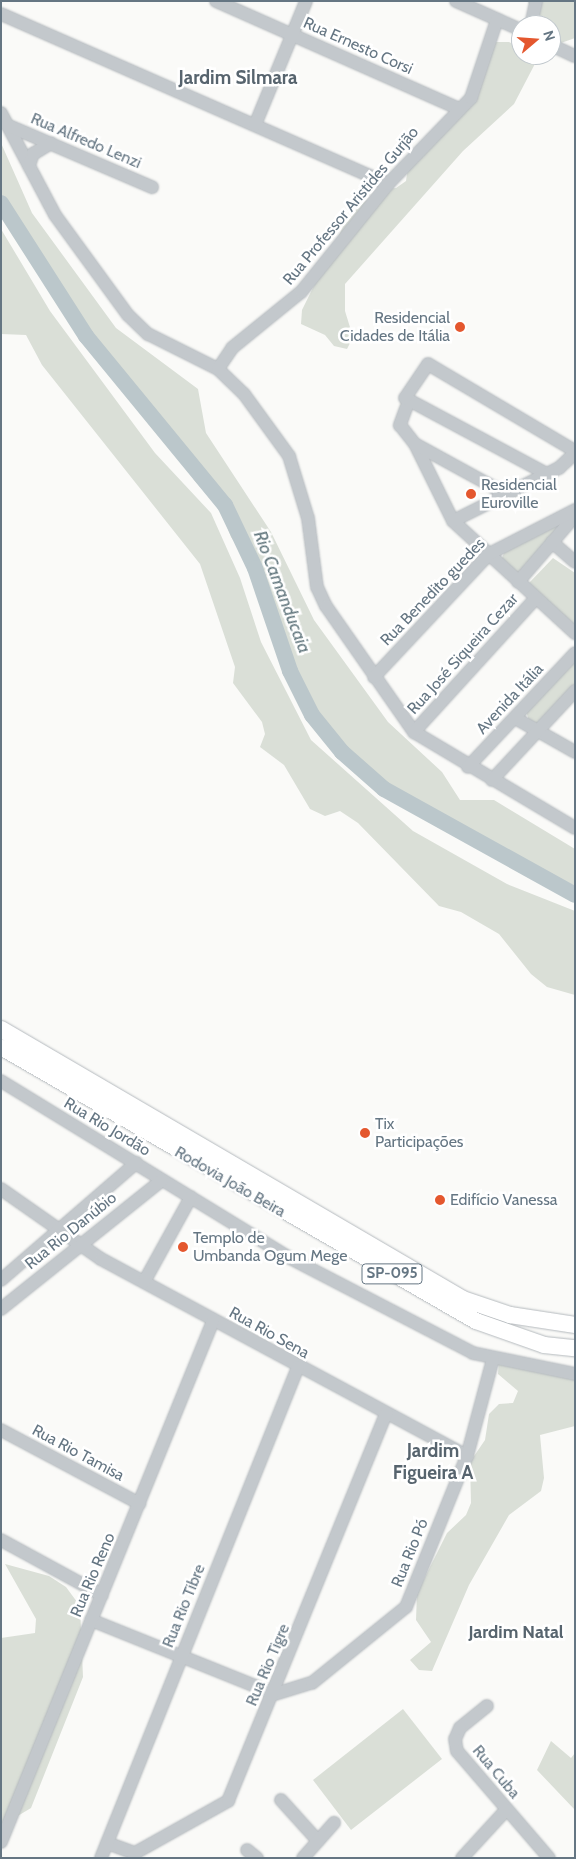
<!DOCTYPE html>
<meta charset="utf-8">
<style>
body{margin:0}
#map{position:relative;width:576px;height:1859px;overflow:hidden;background:#fafaf8;font-family:Cabin,sans-serif}
div>[style]{position:absolute}
.green>*{inset:0;background:#dadfd7}
.river>*{height:16px;margin:-8px;padding:0 8px;transform-origin:8px;border-radius:8px;background:#bbc7cb}
.roads{filter:drop-shadow(0 0 1px #b5babe) drop-shadow(0 0 1px #b5babe)}
.minor>*{height:12px;margin:-6px;padding:0 6px;transform-origin:6px;border-radius:6px;background:#c3c8cc}
.major>*{height:16px;margin:-8px;padding:0 8px;transform-origin:8px;border-radius:8px;background:#fff}
.dots>*{width:14px;height:14px;translate:-50% -50%;box-sizing:border-box;border:2px solid #fff;border-radius:50%}
span{translate:-50% -50%;white-space:nowrap;text-align:center;line-height:1.15;-webkit-text-stroke:5px #fff;paint-order:stroke}
.shield-label span{padding:1px 4px;background:#fff;border:1px solid;border-radius:4px;-webkit-text-stroke-width:0}
.shield-label{font-size:15px;color:#657683;font-weight:700}
.street-label{font-size:16px;color:#657683}
.poi-label{font-size:16px;color:#657683}
.right{translate:-100% -50%;text-align:right}
.left{translate:0 -50%;text-align:left}
.water-label{font-size:18px;color:#60757c;font-style:italic}
.neighbourhood-label{font-size:18px;color:#57646e;font-weight:700}
.quarter-label{font-size:19px;color:#57646e;font-weight:700}
.frame{position:absolute;inset:0;border:2px solid #657683;pointer-events:none}
.north{position:absolute;left:511px;top:15px;width:50px;height:50px;box-sizing:border-box;background:#fff;border:1px solid #c1c8cd;border-radius:50%;rotate:72deg;font-size:14px;font-weight:700;line-height:20px;text-align:center;color:#657683}
.north::after{content:'';display:block;margin:auto;width:18px;height:22px;background:#e4572e;clip-path:polygon(50% 0,100% 100%,50% 72%,0 100%)}
</style>
<div id="map">
<div class="green">
<i style="clip-path:polygon(528px 1px,575px 1px,575px 38px,561px 43px,551px 38px,551px 25px,535px 25px)"></i>
<i style="clip-path:polygon(496px 42px,509px 42px,521px 48px,521px 55px,538px 58px,514px 104px,463px 151px,345px 284px,345px 311px,353px 337px,347px 349px,334px 346px,325px 335px,301px 324px,302px 310px,343px 227px,360px 205px,382px 189px,396px 188px,406px 181px,408px 167px,445px 133px)"></i>
<i style="clip-path:polygon(1px 143px,32px 213px,116px 328px,198px 389px,206px 433px,271px 532px,314px 620px,388px 722px,442px 772px,460px 800px,494px 800px,575px 849px,575px 890px,446px 819px,409px 805px,355px 764px,307px 711px,275px 636px,255px 571px,231px 537px,221px 511px,194px 480px,152px 410px,78px 330px,1px 193px)"></i>
<i style="clip-path:polygon(1px 229px,50px 311px,155px 453px,211px 513px,240px 578px,261px 642px,311px 740px,413px 831px,507px 884px,575px 911px,575px 995px,547px 987px,531px 974px,499px 934px,461px 912px,439px 906px,358px 823px,340px 811px,325px 816px,310px 809px,284px 765px,260px 747px,265px 734px,262px 722px,233px 683px,235px 667px,200px 564px,42px 365px,26px 335px,1px 334px)"></i>
<i style="clip-path:polygon(559px 523px,560px 527px,519px 573px,501px 561px,505px 550px)"></i>
<i style="clip-path:polygon(553px 558px,575px 573px,575px 628px,529px 583px)"></i>
<i style="clip-path:polygon(575px 659px,575px 685px,540px 724px,529px 721px,526px 711px)"></i>
<i style="clip-path:polygon(499px 1360px,575px 1376px,575px 1426px,540px 1435px,544px 1478px,541px 1491px,509px 1515px,469px 1585px,432px 1671px,419px 1670px,410px 1660px,431px 1642px,416px 1620px,417px 1593px,447px 1533px,466px 1515px,471px 1503px,470px 1462px,485px 1440px,489px 1414px,499px 1404px,513px 1403px,518px 1391px,498px 1374px)"></i>
<i style="clip-path:polygon(5px 1564px,49px 1576px,66px 1587px,80px 1606px,83px 1677px,31px 1808px,1px 1826px,1px 1638px,35px 1633px,36px 1619px)"></i>
<i style="clip-path:polygon(403px 1709px,442px 1759px,351px 1830px,313px 1780px)"></i>
<i style="clip-path:polygon(551px 1741px,571px 1758px,575px 1753px,575px 1810px,537px 1770px)"></i>
</div>
<div class="river">
<i style="left:1px;top:203px;width:158px;rotate:57.4deg"></i>
<i style="left:86px;top:336px;width:219px;rotate:50.6deg"></i>
<i style="left:225px;top:505px;width:70px;rotate:64.5deg"></i>
<i style="left:255px;top:568px;width:109px;rotate:71.2deg"></i>
<i style="left:290px;top:671px;width:49px;rotate:63.4deg"></i>
<i style="left:312px;top:715px;width:48px;rotate:51deg"></i>
<i style="left:342px;top:752px;width:56px;rotate:41.4deg"></i>
<i style="left:384px;top:789px;width:218px;rotate:29deg"></i>
</div>
<div class="roads">
<div class="minor">
<i style="left:216px;top:1px;width:267px;rotate:23.9deg"></i>
<i style="left:456px;top:1px;width:71px;rotate:24deg"></i>
<i style="left:1px;top:14px;width:423px;rotate:23.7deg"></i>
<i style="left:531px;top:25px;width:25px;rotate:-78deg"></i>
<i style="left:551px;top:45px;width:26px;rotate:25deg"></i>
<i style="left:1px;top:113px;width:115px;rotate:62.1deg"></i>
<i style="left:55px;top:215px;width:124px;rotate:53.9deg"></i>
<i style="left:128px;top:315px;width:28px;rotate:44deg"></i>
<i style="left:148px;top:334px;width:78px;rotate:26.6deg"></i>
<i style="left:218px;top:369px;width:36px;rotate:44deg"></i>
<i style="left:244px;top:394px;width:77px;rotate:54deg"></i>
<i style="left:289px;top:456px;width:65px;rotate:73deg"></i>
<i style="left:308px;top:518px;width:70px;rotate:82.6deg"></i>
<i style="left:317px;top:587px;width:21px;rotate:65deg"></i>
<i style="left:326px;top:606px;width:154px;rotate:55.1deg"></i>
<i style="left:414px;top:732px;width:187px;rotate:30.8deg"></i>
<i style="left:7px;top:125px;width:158px;rotate:23.2deg"></i>
<i style="left:255px;top:125px;width:134px;rotate:-67.6deg"></i>
<i style="left:29px;top:166px;width:13px;rotate:-72deg"></i>
<i style="left:33px;top:154px;width:21px;rotate:-31deg"></i>
<i style="left:218px;top:369px;width:25px;rotate:-56deg"></i>
<i style="left:232px;top:348px;width:89px;rotate:-39.1deg"></i>
<i style="left:301px;top:292px;width:139px;rotate:-51.1deg"></i>
<i style="left:388px;top:184px;width:120px;rotate:-46deg"></i>
<i style="left:471px;top:98px;width:82px;rotate:-71.6deg"></i>
<i style="left:409px;top:400px;width:27px;rotate:110deg"></i>
<i style="left:400px;top:425px;width:24px;rotate:52deg"></i>
<i style="left:415px;top:444px;width:86px;rotate:63.7deg"></i>
<i style="left:453px;top:521px;width:166px;rotate:42.6deg"></i>
<i style="left:415px;top:444px;width:104px;rotate:28.8deg"></i>
<i style="left:547px;top:474px;width:161px;rotate:-151.8deg"></i>
<i style="left:405px;top:398px;width:41px;rotate:-55.9deg"></i>
<i style="left:428px;top:364px;width:171px;rotate:30.6deg"></i>
<i style="left:453px;top:521px;width:119px;rotate:-26.6deg"></i>
<i style="left:559px;top:468px;width:22px;rotate:-43deg"></i>
<i style="left:552px;top:542px;width:30px;rotate:41deg"></i>
<i style="left:518px;top:582px;width:87px;rotate:-49.2deg"></i>
<i style="left:374px;top:677px;width:168px;rotate:-46.9deg"></i>
<i style="left:489px;top:554px;width:97px;rotate:-27.1deg"></i>
<i style="left:515px;top:718px;width:69px;rotate:29.5deg"></i>
<i style="left:414px;top:732px;width:181px;rotate:-47.7deg"></i>
<i style="left:468px;top:767px;width:156px;rotate:-46.8deg"></i>
<i style="left:492px;top:780px;width:122px;rotate:-47deg"></i>
<i style="left:1px;top:1081px;width:337px;rotate:31.5deg"></i>
<i style="left:288px;top:1257px;width:208px;rotate:27.4deg"></i>
<i style="left:473px;top:1353px;width:104px;rotate:11.6deg"></i>
<i style="left:1px;top:1189px;width:122px;rotate:35deg"></i>
<i style="left:101px;top:1259px;width:416px;rotate:28.3deg"></i>
<i style="left:1px;top:1280px;width:179px;rotate:-40.9deg"></i>
<i style="left:144px;top:1282px;width:97px;rotate:-61.1deg"></i>
<i style="left:1px;top:1309px;width:206px;rotate:-38.7deg"></i>
<i style="left:1px;top:1430px;width:157px;rotate:28deg"></i>
<i style="left:1px;top:1540px;width:115px;rotate:28.6deg"></i>
<i style="left:91px;top:1620px;width:198px;rotate:21.9deg"></i>
<i style="left:275px;top:1694px;width:39px;rotate:-17deg"></i>
<i style="left:312px;top:1683px;width:121px;rotate:-39deg"></i>
<i style="left:406px;top:1607px;width:163px;rotate:-68deg"></i>
<i style="left:467px;top:1456px;width:100px;rotate:-75deg"></i>
<i style="left:487px;top:1706px;width:35px;rotate:141deg"></i>
<i style="left:460px;top:1728px;width:12px;rotate:114deg"></i>
<i style="left:455px;top:1739px;width:12px;rotate:81deg"></i>
<i style="left:457px;top:1751px;width:141px;rotate:49.3deg"></i>
<i style="left:281px;top:1800px;width:55px;rotate:47.9deg"></i>
<i style="left:1px;top:1842px;width:562px;rotate:-67.86deg"></i>
<i style="left:107px;top:1843px;width:30px;rotate:20deg"></i>
<i style="left:135px;top:1853px;width:107px;rotate:-29.2deg"></i>
<i style="left:228px;top:1801px;width:419px;rotate:-67.8deg"></i>
<i style="left:247px;top:1850px;width:13px;rotate:39deg"></i>
<i style="left:101px;top:1858px;width:529px;rotate:-68.14deg"></i>
<i style="left:303px;top:1858px;width:47px;rotate:-48.5deg"></i>
<i style="left:462px;top:1858px;width:65px;rotate:-47.5deg"></i>
</div>
<div class="major">
<i style="left:1px;top:1029px;width:535px;rotate:30.3deg"></i>
<i style="left:463px;top:1299px;width:50px;rotate:18.8deg"></i>
<i style="left:510px;top:1315px;width:66px;rotate:8.7deg"></i>
<i style="left:1px;top:1047px;width:548px;rotate:29.98deg"></i>
<i style="left:476px;top:1321px;width:72px;rotate:19.4deg"></i>
<i style="left:544px;top:1345px;width:31px;rotate:6deg"></i>
</div>
</div>
<div class="dots">
<i style="left:460px;top:327px;background:#e4572e"></i>
<i style="left:471px;top:494px;background:#e4572e"></i>
<i style="left:365px;top:1133px;background:#e4572e"></i>
<i style="left:440px;top:1200px;background:#e4572e"></i>
<i style="left:183px;top:1247px;background:#e4572e"></i>
</div>
<div class="shield-label">
<span style="left:392px;top:1274px">SP-095</span>
</div>
<div class="street-label">
<span style="left:358px;top:46px;rotate:24deg">Rua Ernesto Corsi</span>
<span style="left:86px;top:141px;rotate:23deg">Rua Alfredo Lenzi</span>
<span style="left:351px;top:206px;rotate:-50deg">Rua Professor Aristides Gurjão</span>
<span style="left:433px;top:592px;rotate:-46deg">Rua Benedito guedes</span>
<span style="left:463px;top:654px;rotate:-48deg">Rua José Siqueira Cezar</span>
<span style="left:510px;top:699px;rotate:-47deg">Avenida Itália</span>
<span style="left:107px;top:1127px;rotate:31deg">Rua Rio Jordão</span>
<span style="left:230px;top:1182px;rotate:30deg">Rodovia João Beira</span>
<span style="left:71px;top:1231px;rotate:-39deg">Rua Rio Danúbio</span>
<span style="left:269px;top:1333px;rotate:29deg">Rua Rio Sena</span>
<span style="left:78px;top:1453px;rotate:28deg">Rua Rio Tamisa</span>
<span style="left:410px;top:1553px;rotate:-68deg">Rua Rio Pó</span>
<span style="left:93px;top:1575px;rotate:-67deg">Rua Rio Reno</span>
<span style="left:184px;top:1606px;rotate:-68deg">Rua Rio Tibre</span>
<span style="left:268px;top:1665px;rotate:-67deg">Rua Rio Tigre</span>
<span style="left:496px;top:1772px;rotate:50deg">Rua Cuba</span>
</div>
<div class="poi-label">
<span class="right" style="left:450px;top:327px">Residencial<br>Cidades de Itália</span>
<span class="left" style="left:481px;top:494px">Residencial<br>Euroville</span>
<span class="left" style="left:375px;top:1133px">Tix<br>Participações</span>
<span class="left" style="left:450px;top:1200px">Edifício Vanessa</span>
<span class="left" style="left:193px;top:1247px">Templo de<br>Umbanda Ogum Mege</span>
</div>
<div class="water-label">
<span style="left:282px;top:592px;rotate:69deg">Rio Camanducaia</span>
</div>
<div class="neighbourhood-label">
<span style="left:516px;top:1632px">Jardim Natal</span>
</div>
<div class="quarter-label">
<span style="left:238px;top:78px">Jardim Silmara</span>
<span style="left:433px;top:1462px">Jardim<br>Figueira A</span>
</div>
<div class="frame"></div>
<div class="north">N</div>
</div>
